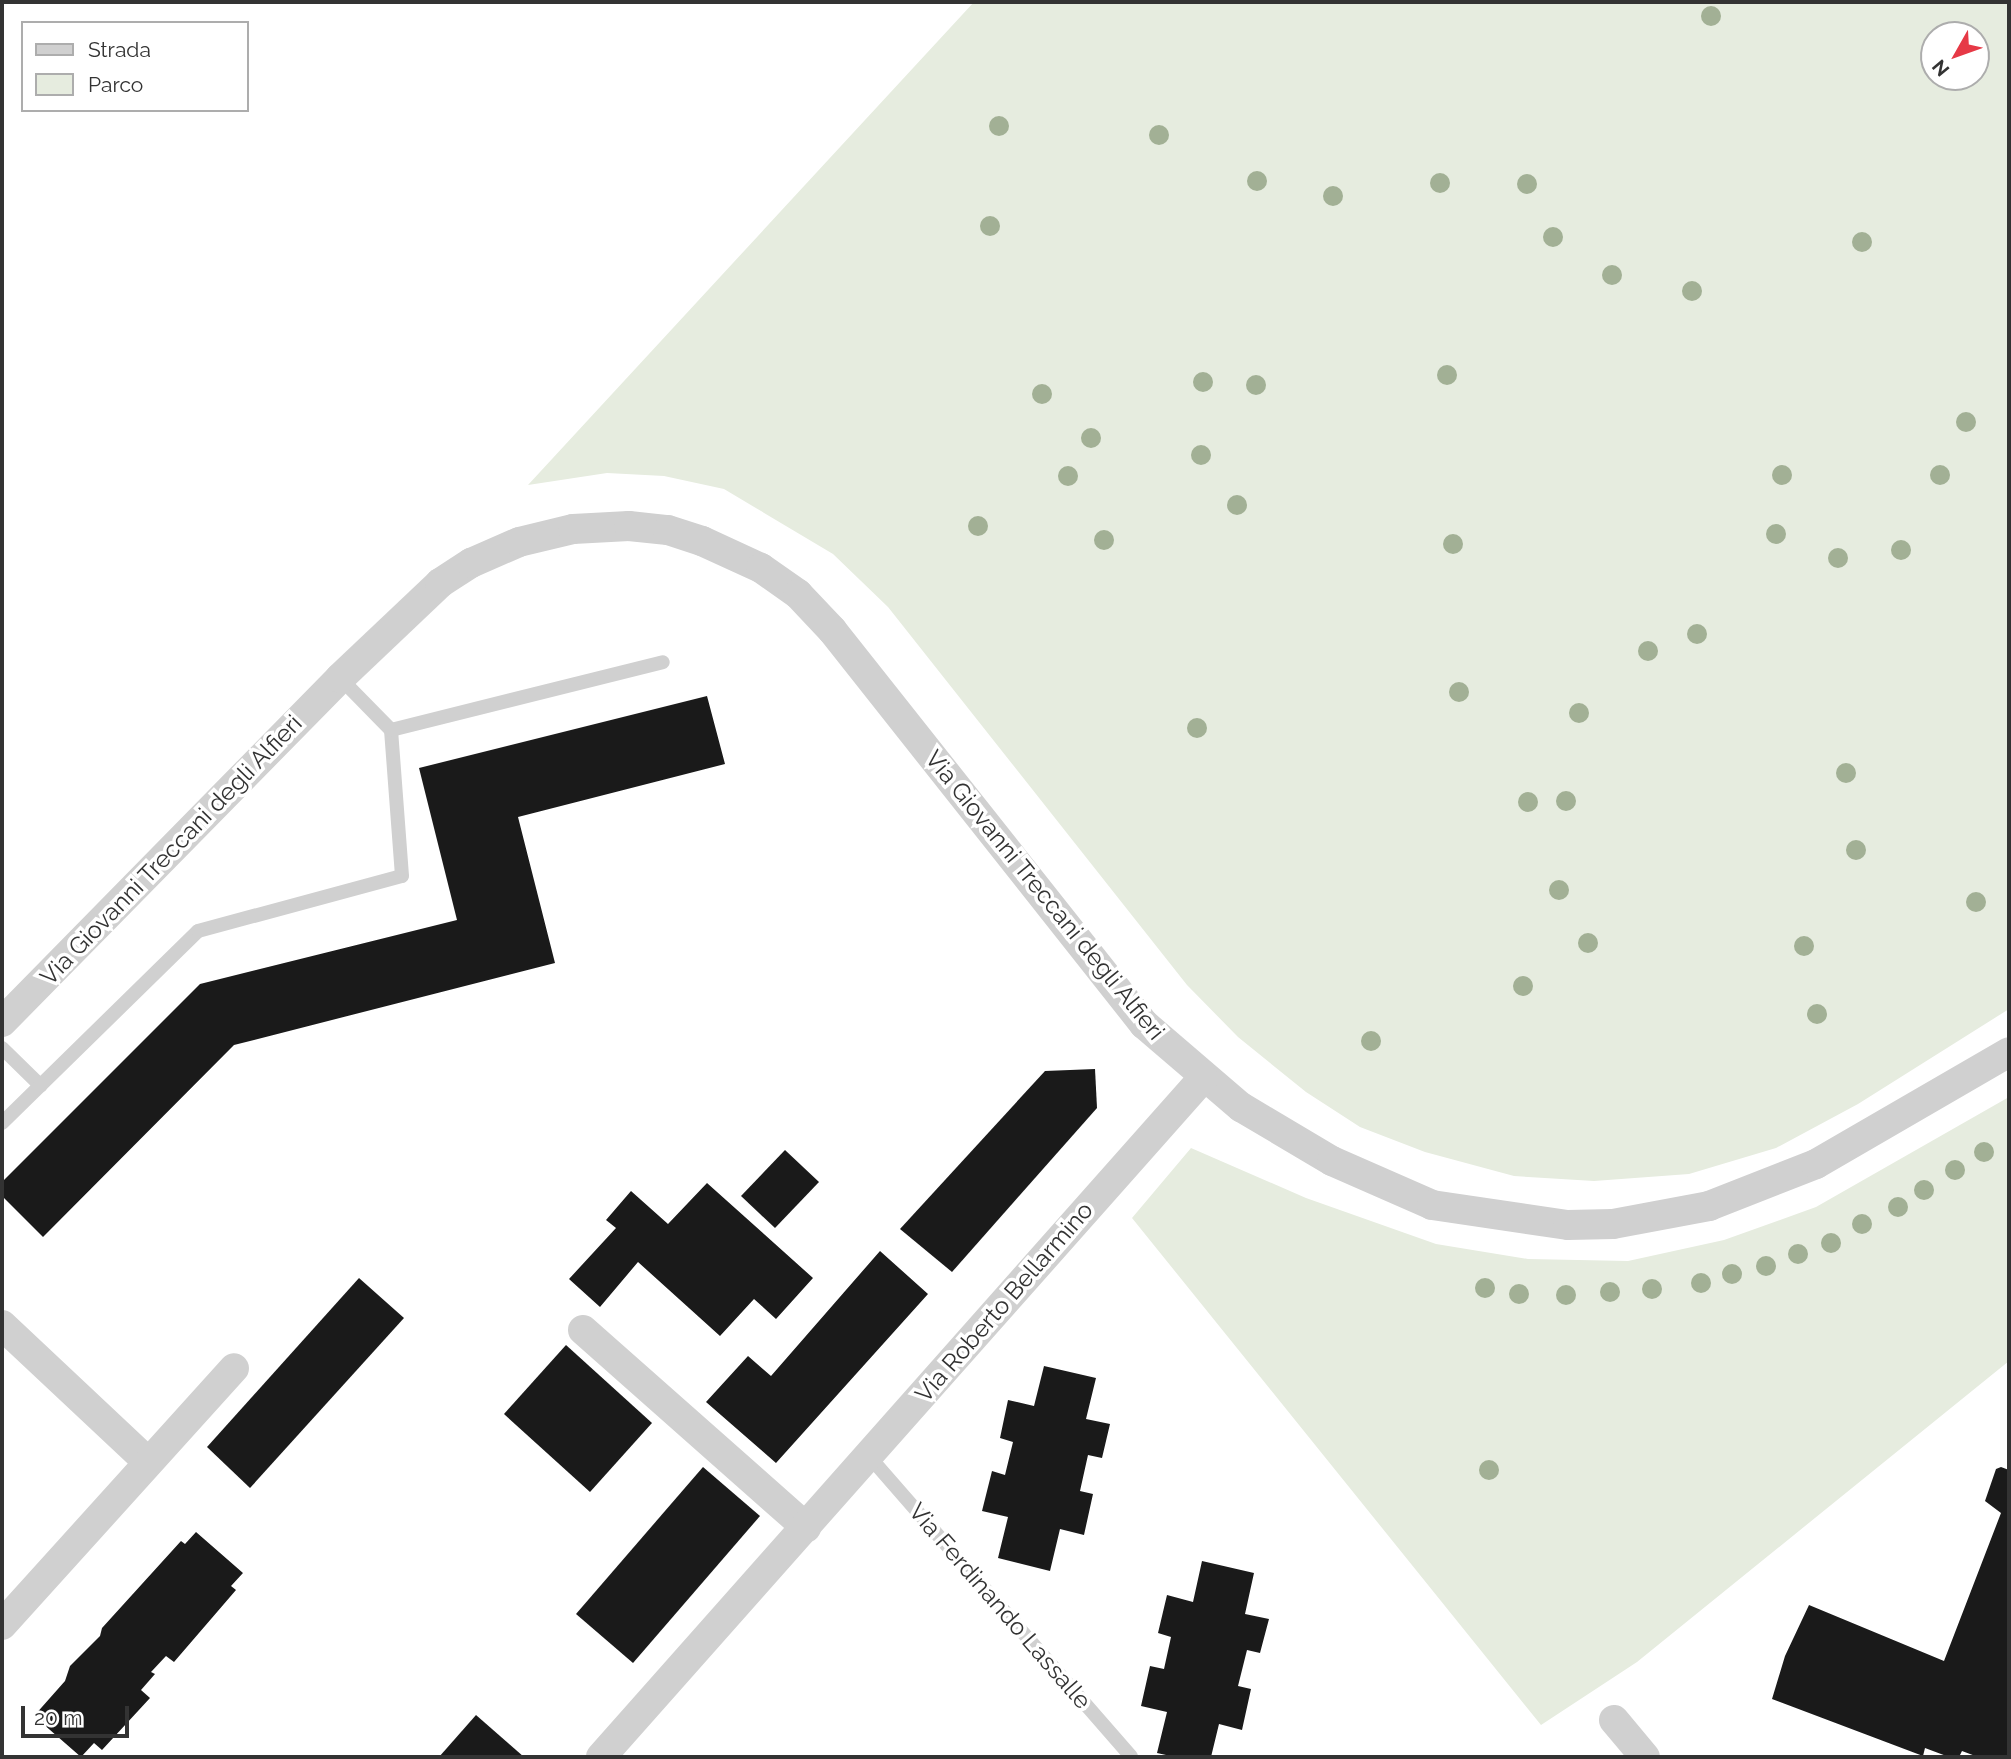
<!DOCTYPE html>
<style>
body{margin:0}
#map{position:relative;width:2011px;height:1759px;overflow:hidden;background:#fff;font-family:Raleway,sans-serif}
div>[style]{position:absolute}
.green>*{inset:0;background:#e6ecdf}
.building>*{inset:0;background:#1a1a1a}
.lane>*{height:14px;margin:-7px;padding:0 7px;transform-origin:7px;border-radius:7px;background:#d0d0d0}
.street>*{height:30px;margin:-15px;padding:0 15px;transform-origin:15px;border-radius:15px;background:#d0d0d0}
.trees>*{width:20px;height:20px;margin:-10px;border-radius:50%;background:#a2b095}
span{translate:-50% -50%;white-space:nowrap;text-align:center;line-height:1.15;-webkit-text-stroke:7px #fff;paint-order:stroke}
.street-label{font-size:24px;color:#333}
.frame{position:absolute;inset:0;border:4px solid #333;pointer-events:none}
.legend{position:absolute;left:21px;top:21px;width:228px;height:91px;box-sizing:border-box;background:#fff;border:2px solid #adadad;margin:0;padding:9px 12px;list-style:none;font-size:21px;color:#333}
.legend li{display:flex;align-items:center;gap:14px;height:35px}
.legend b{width:35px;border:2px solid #adadad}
.north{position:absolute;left:1920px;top:21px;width:70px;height:70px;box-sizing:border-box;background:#fff;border:2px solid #adadad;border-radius:50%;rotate:230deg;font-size:19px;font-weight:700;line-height:28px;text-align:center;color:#333}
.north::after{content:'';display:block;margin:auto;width:24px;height:32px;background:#e63946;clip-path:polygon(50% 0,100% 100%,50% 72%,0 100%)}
.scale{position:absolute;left:21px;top:1706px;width:108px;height:32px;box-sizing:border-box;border:4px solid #333;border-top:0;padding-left:9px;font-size:21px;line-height:24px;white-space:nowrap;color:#333;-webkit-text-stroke:5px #fff;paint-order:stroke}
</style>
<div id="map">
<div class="green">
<i style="clip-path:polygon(evenodd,974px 2px,2009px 2px,2009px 1009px,1858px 1104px,1776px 1148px,1689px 1174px,1594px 1181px,1514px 1176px,1425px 1152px,1360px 1127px,1306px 1092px,1238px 1037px,1187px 985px,888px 607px,833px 554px,724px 489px,664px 476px,607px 473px,528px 485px,974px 2px,1934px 35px,1976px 35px,1976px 77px,1934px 77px,1934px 35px)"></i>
<i style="clip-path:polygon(2009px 1097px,2009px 1361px,1637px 1662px,1541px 1725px,1132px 1218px,1191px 1148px,1306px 1198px,1436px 1244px,1528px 1259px,1628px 1261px,1724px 1240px,1816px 1207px)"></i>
</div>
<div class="building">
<i style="clip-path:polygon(707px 696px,725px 764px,518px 817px,555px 963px,234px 1045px,43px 1237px,2px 1196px,2px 1182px,200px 984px,457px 920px,419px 768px)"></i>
<i style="clip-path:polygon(1095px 1069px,1097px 1108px,952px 1272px,900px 1229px,1045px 1071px)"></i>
<i style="clip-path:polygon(785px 1150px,819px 1182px,775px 1228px,741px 1196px)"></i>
<i style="clip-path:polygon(707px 1183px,813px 1278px,776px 1319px,754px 1299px,720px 1336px,638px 1262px,600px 1307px,569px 1279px,616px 1228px,606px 1220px,631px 1191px,668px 1224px)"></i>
<i style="clip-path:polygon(880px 1251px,928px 1294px,776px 1463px,706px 1402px,748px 1356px,771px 1376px)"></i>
<i style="clip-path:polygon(359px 1278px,404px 1318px,250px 1488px,207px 1447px)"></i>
<i style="clip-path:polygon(566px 1345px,652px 1423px,590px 1492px,504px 1414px)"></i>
<i style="clip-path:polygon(1044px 1366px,1096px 1378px,1086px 1419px,1110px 1424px,1102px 1458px,1088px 1455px,1080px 1491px,1093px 1494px,1084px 1535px,1060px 1529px,1050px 1571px,998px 1558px,1008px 1517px,982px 1511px,992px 1471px,1005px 1475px,1013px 1442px,1000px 1438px,1008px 1400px,1034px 1406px)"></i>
<i style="clip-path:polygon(703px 1467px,760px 1516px,633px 1663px,576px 1614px)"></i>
<i style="clip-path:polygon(2001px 1467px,2009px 1470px,2009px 1757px,1978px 1757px,1962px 1751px,1959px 1757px,1949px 1757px,1925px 1748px,1923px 1756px,1772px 1699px,1785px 1656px,1809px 1605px,1944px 1661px,2001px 1513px,1985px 1501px,1996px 1469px)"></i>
<i style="clip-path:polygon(196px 1532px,243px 1573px,231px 1586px,236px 1590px,174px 1662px,166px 1656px,151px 1672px,155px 1674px,141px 1690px,150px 1698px,102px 1750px,94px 1743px,81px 1757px,34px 1716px,65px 1681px,70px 1666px,100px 1636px,102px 1628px,181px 1541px,185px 1544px)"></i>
<i style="clip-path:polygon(1202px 1561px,1254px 1573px,1245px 1614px,1269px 1619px,1260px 1653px,1247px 1650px,1238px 1686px,1251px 1689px,1242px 1730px,1219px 1724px,1211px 1757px,1175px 1757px,1157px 1753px,1167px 1712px,1141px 1706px,1150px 1666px,1164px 1669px,1171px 1637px,1158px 1633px,1167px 1595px,1193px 1602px)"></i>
<i style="clip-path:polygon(476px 1715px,524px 1757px,439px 1757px)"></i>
</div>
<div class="lane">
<i style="left:391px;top:730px;width:280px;rotate:-14deg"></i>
<i style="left:2px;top:1048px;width:54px;rotate:44.3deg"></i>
<i style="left:2px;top:1123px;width:274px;rotate:-44.4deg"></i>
<i style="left:198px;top:931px;width:211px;rotate:-15.1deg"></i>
<i style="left:402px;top:876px;width:146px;rotate:-94.3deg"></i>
<i style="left:391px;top:730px;width:73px;rotate:-134.4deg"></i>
<i style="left:868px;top:1455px;width:400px;rotate:48.9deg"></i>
</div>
<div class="street">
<i style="left:2px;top:1022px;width:482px;rotate:-45.5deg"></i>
<i style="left:340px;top:678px;width:138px;rotate:-43.5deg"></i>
<i style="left:440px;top:583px;width:37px;rotate:-33deg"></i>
<i style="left:471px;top:563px;width:52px;rotate:-23.6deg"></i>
<i style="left:519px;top:542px;width:56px;rotate:-13.5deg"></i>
<i style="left:573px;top:529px;width:56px;rotate:-3.1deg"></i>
<i style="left:629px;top:526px;width:39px;rotate:6deg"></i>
<i style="left:668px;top:530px;width:36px;rotate:18deg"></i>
<i style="left:702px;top:541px;width:65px;rotate:24.6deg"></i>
<i style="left:761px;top:568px;width:45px;rotate:35.1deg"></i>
<i style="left:798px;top:594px;width:50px;rotate:46.6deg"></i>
<i style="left:832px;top:630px;width:503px;rotate:51.63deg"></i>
<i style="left:1144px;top:1024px;width:128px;rotate:40.6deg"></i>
<i style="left:1241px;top:1107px;width:106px;rotate:30.7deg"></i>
<i style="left:1332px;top:1161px;width:109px;rotate:23.7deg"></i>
<i style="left:1432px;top:1205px;width:137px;rotate:8.4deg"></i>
<i style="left:1568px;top:1225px;width:45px;rotate:-1.3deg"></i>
<i style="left:1613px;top:1224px;width:98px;rotate:-10.6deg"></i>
<i style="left:1709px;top:1206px;width:115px;rotate:-21.4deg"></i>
<i style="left:1816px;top:1164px;width:223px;rotate:-30.1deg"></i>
<i style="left:2px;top:1325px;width:200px;rotate:43.2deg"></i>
<i style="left:583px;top:1330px;width:298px;rotate:41.5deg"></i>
<i style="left:2px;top:1625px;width:346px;rotate:-47.9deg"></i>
<i style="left:1614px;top:1720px;width:48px;rotate:50deg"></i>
<i style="left:601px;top:1757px;width:907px;rotate:-48.44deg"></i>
</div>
<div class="trees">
<i style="left:1711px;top:16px"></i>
<i style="left:999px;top:126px"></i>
<i style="left:1159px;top:135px"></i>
<i style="left:1257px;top:181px"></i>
<i style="left:1440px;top:183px"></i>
<i style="left:1527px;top:184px"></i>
<i style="left:1333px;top:196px"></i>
<i style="left:990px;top:226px"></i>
<i style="left:1553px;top:237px"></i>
<i style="left:1862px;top:242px"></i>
<i style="left:1612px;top:275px"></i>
<i style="left:1692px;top:291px"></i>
<i style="left:1447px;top:375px"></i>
<i style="left:1203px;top:382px"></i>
<i style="left:1256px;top:385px"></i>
<i style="left:1042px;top:394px"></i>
<i style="left:1966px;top:422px"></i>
<i style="left:1091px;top:438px"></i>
<i style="left:1201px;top:455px"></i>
<i style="left:1782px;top:475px"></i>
<i style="left:1940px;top:475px"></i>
<i style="left:1068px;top:476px"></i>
<i style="left:1237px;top:505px"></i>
<i style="left:978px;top:526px"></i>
<i style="left:1776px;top:534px"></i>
<i style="left:1104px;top:540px"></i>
<i style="left:1453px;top:544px"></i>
<i style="left:1901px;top:550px"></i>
<i style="left:1838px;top:558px"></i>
<i style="left:1697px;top:634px"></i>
<i style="left:1648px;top:651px"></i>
<i style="left:1459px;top:692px"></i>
<i style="left:1579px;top:713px"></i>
<i style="left:1197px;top:728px"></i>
<i style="left:1846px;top:773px"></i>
<i style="left:1566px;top:801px"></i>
<i style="left:1528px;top:802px"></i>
<i style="left:1856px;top:850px"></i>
<i style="left:1559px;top:890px"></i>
<i style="left:1976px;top:902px"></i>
<i style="left:1588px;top:943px"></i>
<i style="left:1804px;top:946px"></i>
<i style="left:1523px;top:986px"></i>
<i style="left:1817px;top:1014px"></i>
<i style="left:1371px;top:1041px"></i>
<i style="left:1984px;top:1152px"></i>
<i style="left:1955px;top:1170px"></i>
<i style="left:1924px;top:1190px"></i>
<i style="left:1898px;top:1207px"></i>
<i style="left:1862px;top:1224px"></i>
<i style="left:1831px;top:1243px"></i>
<i style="left:1798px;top:1254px"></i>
<i style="left:1766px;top:1266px"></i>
<i style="left:1732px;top:1274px"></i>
<i style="left:1701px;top:1283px"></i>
<i style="left:1485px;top:1288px"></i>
<i style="left:1652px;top:1289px"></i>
<i style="left:1610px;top:1292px"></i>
<i style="left:1519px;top:1294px"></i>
<i style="left:1566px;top:1295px"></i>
<i style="left:1489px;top:1470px"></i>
</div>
<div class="street-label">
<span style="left:171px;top:850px;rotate:-46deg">Via Giovanni Treccani degli Alfieri</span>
<span style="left:1045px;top:895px;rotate:51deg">Via Giovanni Treccani degli Alfieri</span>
<span style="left:1004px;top:1302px;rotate:-49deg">Via Roberto Bellarmino</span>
<span style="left:1000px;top:1606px;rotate:49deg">Via Ferdinando Lassalle</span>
</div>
<div class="frame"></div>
<ul class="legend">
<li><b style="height:9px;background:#d0d0d0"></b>Strada</li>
<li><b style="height:19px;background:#e6ecdf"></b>Parco</li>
</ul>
<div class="north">N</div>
<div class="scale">20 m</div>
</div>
